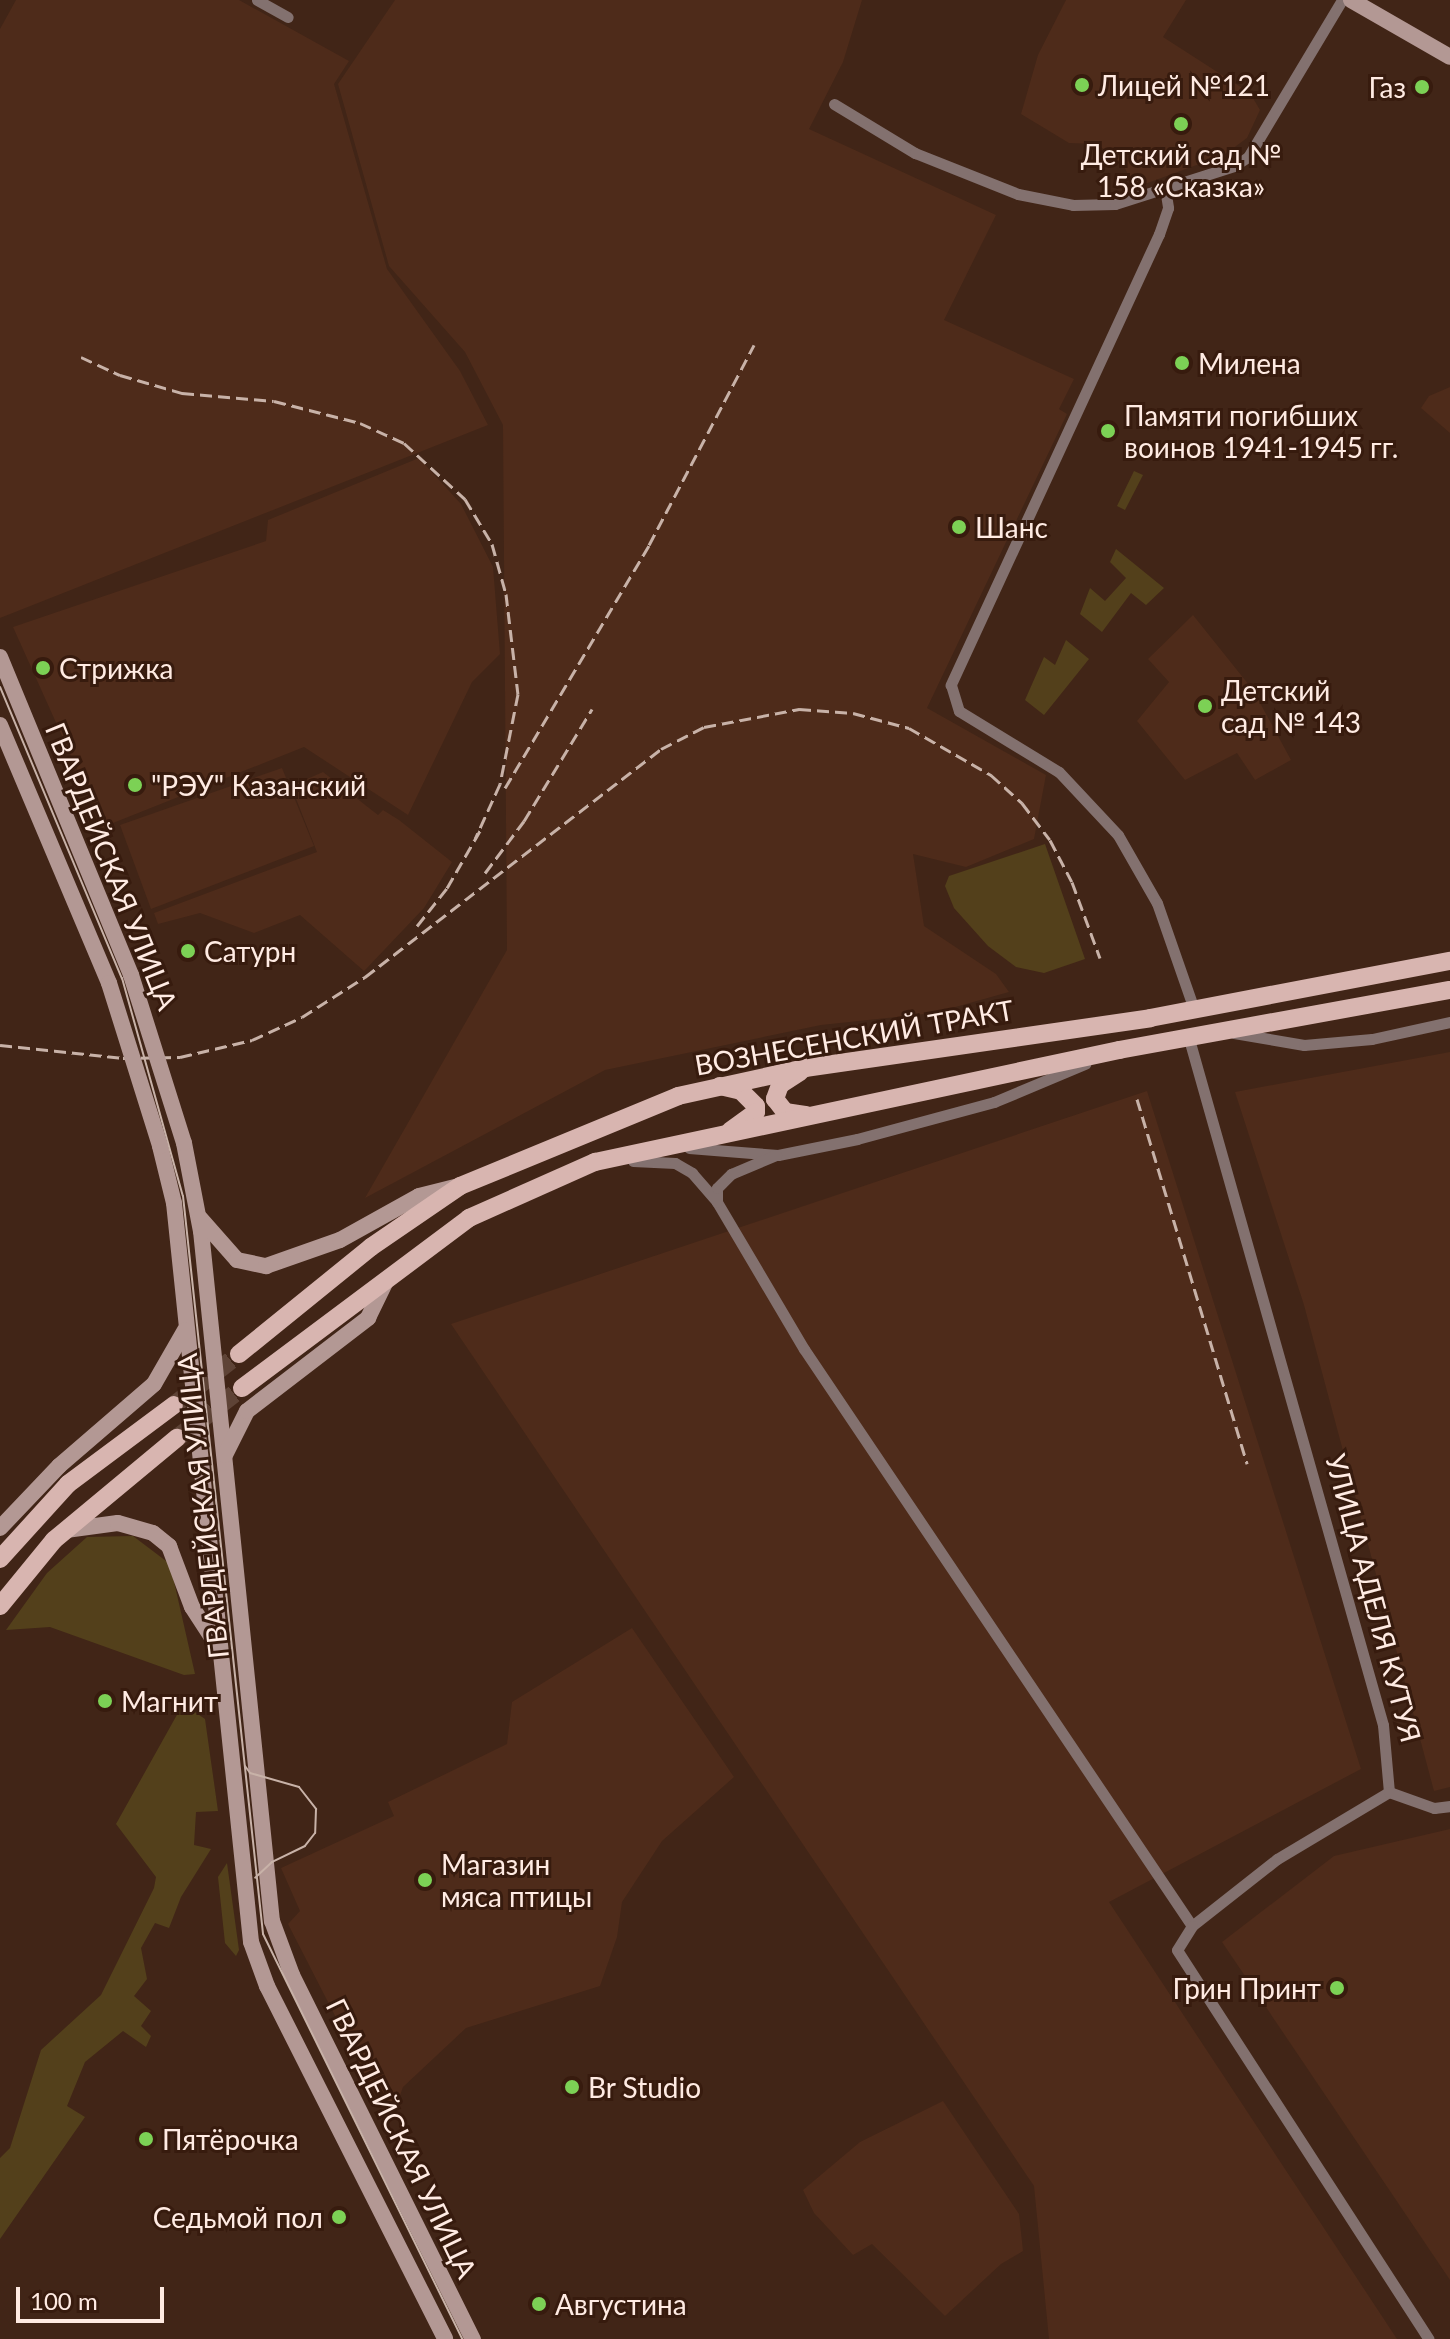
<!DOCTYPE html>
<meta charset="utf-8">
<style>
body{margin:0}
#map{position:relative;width:1450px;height:2339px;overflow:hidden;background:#412517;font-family:Lato,sans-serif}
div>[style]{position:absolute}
.built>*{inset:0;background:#4e2b1a}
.green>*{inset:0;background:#53401b}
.primary-tunnel>*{height:18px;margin-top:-9px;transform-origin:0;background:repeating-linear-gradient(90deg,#5e4336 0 18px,transparent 0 27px)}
.minor>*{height:11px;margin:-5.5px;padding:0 5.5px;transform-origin:5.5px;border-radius:5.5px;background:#83716f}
.secondary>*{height:16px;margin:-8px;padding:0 8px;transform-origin:8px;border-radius:8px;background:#b39894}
.primary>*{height:18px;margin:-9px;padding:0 9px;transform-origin:9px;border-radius:9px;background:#d8b5b0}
.tram>*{height:2px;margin:-1px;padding:0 1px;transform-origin:1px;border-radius:1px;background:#c8b2a8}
.rail>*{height:3px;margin-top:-1.5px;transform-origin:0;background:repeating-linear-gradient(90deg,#c8b2a8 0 12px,transparent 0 18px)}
.secondary-bridge>*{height:16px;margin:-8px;padding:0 8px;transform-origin:8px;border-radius:8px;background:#b39894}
.dots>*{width:22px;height:22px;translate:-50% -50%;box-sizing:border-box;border:4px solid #371b0e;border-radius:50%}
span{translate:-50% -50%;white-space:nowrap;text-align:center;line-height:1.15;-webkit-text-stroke:6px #371b0e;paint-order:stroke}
.poi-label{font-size:28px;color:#ffebe3}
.left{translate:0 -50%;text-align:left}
.right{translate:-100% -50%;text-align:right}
.street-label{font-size:28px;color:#ffebe3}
.scale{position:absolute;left:16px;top:2287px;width:148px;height:36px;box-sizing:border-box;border:4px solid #ffebe3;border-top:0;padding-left:10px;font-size:24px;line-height:28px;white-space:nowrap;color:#ffebe3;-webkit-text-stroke:6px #371b0e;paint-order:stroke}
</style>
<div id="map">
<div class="built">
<i style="clip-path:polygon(16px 0,239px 0,349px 61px,334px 84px,387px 269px,460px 371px,488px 425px,0 618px,0 29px)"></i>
<i style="clip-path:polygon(395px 0,862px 0,843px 62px,809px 129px,996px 215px,944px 320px,1074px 379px,1059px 409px,1067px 414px,927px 708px,1046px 775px,1034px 839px,966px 867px,913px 854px,924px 926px,996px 974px,1009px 992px,934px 1013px,821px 1025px,605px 1070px,365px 1198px,507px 950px,503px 425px,465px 352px,389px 266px,338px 84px)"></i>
<i style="clip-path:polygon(1066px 0,1186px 0,1163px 37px,1250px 93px,1260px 110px,1247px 138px,1224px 155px,1134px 188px,1123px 164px,1097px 144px,1069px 143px,1021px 114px,1038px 55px)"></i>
<i style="clip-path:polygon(1450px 387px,1450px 433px,1421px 408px,1429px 396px)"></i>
<i style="clip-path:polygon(419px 458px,461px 504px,493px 567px,500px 654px,472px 682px,408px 815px,304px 747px,103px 827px,13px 627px,266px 541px,268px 520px)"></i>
<i style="clip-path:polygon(1193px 615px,1253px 690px,1291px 760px,1255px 780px,1237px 753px,1185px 780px,1137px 721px,1169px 682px,1148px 659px)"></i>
<i style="clip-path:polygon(282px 768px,314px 846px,151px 909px,120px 825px)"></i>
<i style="clip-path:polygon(323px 772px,378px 815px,383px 810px,399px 820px,452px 862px,424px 908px,367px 968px,364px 971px,300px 915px,254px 933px,200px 913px,158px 924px,154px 913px,317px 852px,291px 786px)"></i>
<i style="clip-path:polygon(1450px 1052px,1450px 1787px,1434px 1791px,1304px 1305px,1235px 1092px)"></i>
<i style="clip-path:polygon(1147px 1091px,1361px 1769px,1109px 1902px,1397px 2339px,1049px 2339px,1034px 2186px,451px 1324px)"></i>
<i style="clip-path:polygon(632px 1628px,734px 1777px,662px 1841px,622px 1902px,617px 1937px,600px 1986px,466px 2028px,403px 2087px,390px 2123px,288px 1924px,300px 1911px,281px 1868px,394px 1816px,388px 1802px,507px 1744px,512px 1702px)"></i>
<i style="clip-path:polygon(1450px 1829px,1450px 2280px,1222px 1942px,1334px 1856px)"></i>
<i style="clip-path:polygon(943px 2101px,1019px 2214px,1023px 2251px,1001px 2264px,945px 2316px,872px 2244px,853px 2255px,814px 2213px,803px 2190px,860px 2142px)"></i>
</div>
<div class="green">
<i style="clip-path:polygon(1134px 471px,1143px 475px,1125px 510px,1117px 506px)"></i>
<i style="clip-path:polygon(1116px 549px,1164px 588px,1146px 605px,1131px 593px,1102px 632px,1080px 614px,1090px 588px,1105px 601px,1126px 578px,1110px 562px)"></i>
<i style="clip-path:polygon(1066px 640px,1089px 659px,1044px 715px,1025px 700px,1044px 657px,1055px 665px)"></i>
<i style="clip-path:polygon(1045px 844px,1085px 959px,1044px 973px,1016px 967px,988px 946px,954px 908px,945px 886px,949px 876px)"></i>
<i style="clip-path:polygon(133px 1536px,170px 1564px,195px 1674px,184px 1675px,50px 1627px,6px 1630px,47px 1573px,87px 1537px)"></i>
<i style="clip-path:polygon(183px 1704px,205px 1719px,218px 1811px,196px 1812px,194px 1845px,211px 1849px,181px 1897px,169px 1928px,155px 1923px,141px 1948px,147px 1979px,134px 1996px,151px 2011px,141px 2026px,151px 2036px,146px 2047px,123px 2031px,85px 2062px,67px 2106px,85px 2117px,0 2239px,0 2158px,10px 2148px,41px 2050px,101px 1995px,154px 1888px,156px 1877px,116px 1824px)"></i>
<i style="clip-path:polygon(227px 1863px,239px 1950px,236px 1956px,225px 1943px,218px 1877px)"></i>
</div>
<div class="primary-tunnel">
<i style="left:174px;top:1405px;width:83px;rotate:-38.1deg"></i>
<i style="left:177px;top:1438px;width:82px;rotate:-37.6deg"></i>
</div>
<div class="minor">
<i style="left:257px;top:0;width:35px;rotate:29deg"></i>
<i style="left:834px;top:104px;width:95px;rotate:31.2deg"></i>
<i style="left:915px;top:153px;width:111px;rotate:21.7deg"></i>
<i style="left:1018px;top:194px;width:56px;rotate:11.3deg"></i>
<i style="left:1073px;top:205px;width:42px;rotate:-1.4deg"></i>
<i style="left:1115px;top:204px;width:125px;rotate:-17.7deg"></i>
<i style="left:1234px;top:166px;width:17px;rotate:-33deg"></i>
<i style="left:1248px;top:157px;width:183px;rotate:-59.1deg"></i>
<i style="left:1165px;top:188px;width:20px;rotate:81deg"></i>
<i style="left:1168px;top:208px;width:28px;rotate:109deg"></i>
<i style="left:1159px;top:234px;width:497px;rotate:114.8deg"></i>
<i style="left:951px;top:685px;width:27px;rotate:73deg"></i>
<i style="left:959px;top:711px;width:117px;rotate:31.4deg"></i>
<i style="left:1059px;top:772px;width:86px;rotate:46.9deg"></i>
<i style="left:1118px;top:835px;width:78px;rotate:60.2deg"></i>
<i style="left:1157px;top:903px;width:112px;rotate:70.8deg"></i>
<i style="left:1234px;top:1033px;width:71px;rotate:9.7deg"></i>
<i style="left:1304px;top:1045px;width:68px;rotate:-5deg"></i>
<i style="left:1372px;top:1039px;width:80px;rotate:-12.3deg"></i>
<i style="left:1189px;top:1039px;width:713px;rotate:74.21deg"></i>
<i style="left:1383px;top:1725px;width:67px;rotate:84.9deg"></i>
<i style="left:689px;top:1148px;width:89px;rotate:4.5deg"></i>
<i style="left:778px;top:1155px;width:81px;rotate:-11.4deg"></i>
<i style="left:857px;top:1139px;width:142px;rotate:-15.1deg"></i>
<i style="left:994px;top:1102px;width:99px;rotate:-22.7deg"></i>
<i style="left:633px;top:1161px;width:42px;rotate:2.7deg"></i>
<i style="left:675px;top:1163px;width:20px;rotate:30deg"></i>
<i style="left:692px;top:1173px;width:38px;rotate:49deg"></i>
<i style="left:717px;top:1202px;width:171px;rotate:59.4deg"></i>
<i style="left:804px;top:1349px;width:695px;rotate:56.08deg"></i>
<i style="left:717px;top:1202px;width:14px;rotate:-90deg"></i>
<i style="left:717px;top:1188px;width:20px;rotate:-45deg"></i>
<i style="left:731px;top:1174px;width:49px;rotate:-22.9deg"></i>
<i style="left:1389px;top:1792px;width:131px;rotate:149.1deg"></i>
<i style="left:1277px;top:1859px;width:108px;rotate:141.8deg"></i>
<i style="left:1192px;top:1926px;width:28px;rotate:122deg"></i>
<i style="left:1177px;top:1950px;width:463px;rotate:57.1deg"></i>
<i style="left:1389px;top:1792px;width:48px;rotate:19.6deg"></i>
<i style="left:1434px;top:1808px;width:16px;rotate:-7deg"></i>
</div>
<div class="secondary">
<i style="left:1351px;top:0;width:114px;rotate:29.9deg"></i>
<i style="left:0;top:657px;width:344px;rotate:67.6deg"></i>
<i style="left:0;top:725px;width:280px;rotate:67.1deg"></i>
<i style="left:184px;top:1143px;width:90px;rotate:79.1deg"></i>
<i style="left:201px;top:1231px;width:694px;rotate:84.13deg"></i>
<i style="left:272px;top:1921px;width:58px;rotate:69.7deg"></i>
<i style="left:292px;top:1975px;width:407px;rotate:63.6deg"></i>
<i style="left:160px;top:1146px;width:59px;rotate:76.2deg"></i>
<i style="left:174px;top:1203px;width:743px;rotate:84.05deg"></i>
<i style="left:251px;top:1942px;width:47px;rotate:70deg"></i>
<i style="left:267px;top:1986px;width:395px;rotate:63.2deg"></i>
<i style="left:200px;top:1218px;width:56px;rotate:48.6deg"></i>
<i style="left:237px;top:1260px;width:30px;rotate:12deg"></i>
<i style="left:266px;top:1266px;width:78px;rotate:-19.4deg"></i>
<i style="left:340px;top:1240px;width:90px;rotate:-29.1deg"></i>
<i style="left:419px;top:1196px;width:37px;rotate:-14deg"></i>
<i style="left:225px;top:1455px;width:49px;rotate:-63.4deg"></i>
<i style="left:247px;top:1411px;width:153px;rotate:-37.5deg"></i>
<i style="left:368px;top:1318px;width:43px;rotate:-64deg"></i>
<i style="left:0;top:1528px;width:86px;rotate:-46.4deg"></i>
<i style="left:59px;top:1466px;width:125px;rotate:-40.8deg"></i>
<i style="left:154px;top:1384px;width:62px;rotate:-60.1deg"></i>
<i style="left:66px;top:1530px;width:52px;rotate:-7.7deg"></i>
<i style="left:118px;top:1523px;width:36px;rotate:16deg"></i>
<i style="left:153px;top:1533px;width:21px;rotate:39deg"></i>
<i style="left:169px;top:1546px;width:65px;rotate:69.3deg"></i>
<i style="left:192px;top:1607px;width:48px;rotate:57deg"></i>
</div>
<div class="primary">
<i style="left:800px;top:1072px;width:24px;rotate:147deg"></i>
<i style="left:780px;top:1085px;width:15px;rotate:110deg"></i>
<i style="left:775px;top:1099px;width:16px;rotate:52deg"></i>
<i style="left:785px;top:1112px;width:22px;rotate:8deg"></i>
<i style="left:720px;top:1086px;width:22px;rotate:13deg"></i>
<i style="left:741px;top:1091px;width:21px;rotate:45deg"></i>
<i style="left:756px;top:1106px;width:6px;rotate:90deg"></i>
<i style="left:756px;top:1112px;width:32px;rotate:144deg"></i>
<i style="left:239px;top:1354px;width:170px;rotate:-39deg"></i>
<i style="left:371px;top:1247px;width:108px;rotate:-34.4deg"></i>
<i style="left:460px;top:1186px;width:236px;rotate:-22.4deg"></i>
<i style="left:678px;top:1096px;width:130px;rotate:-12.4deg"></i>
<i style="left:805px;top:1068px;width:349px;rotate:-8.2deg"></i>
<i style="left:1150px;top:1018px;width:305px;rotate:-10.8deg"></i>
<i style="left:242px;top:1388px;width:284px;rotate:-36.8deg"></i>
<i style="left:469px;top:1218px;width:138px;rotate:-24deg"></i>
<i style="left:595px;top:1162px;width:536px;rotate:-12.06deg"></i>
<i style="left:1119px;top:1050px;width:336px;rotate:-10.3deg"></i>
<i style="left:0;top:1559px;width:101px;rotate:-47.8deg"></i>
<i style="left:68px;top:1484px;width:132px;rotate:-36.7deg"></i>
<i style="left:0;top:1606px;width:85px;rotate:-50.7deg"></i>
<i style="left:54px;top:1540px;width:160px;rotate:-39.7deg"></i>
</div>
<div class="tram">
<i style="left:0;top:687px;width:316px;rotate:67.3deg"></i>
<i style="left:122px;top:978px;width:226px;rotate:74.4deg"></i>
<i style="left:183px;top:1196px;width:742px;rotate:83.81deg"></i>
<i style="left:263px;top:1934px;width:451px;rotate:63.8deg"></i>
<i style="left:245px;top:1766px;width:9px;rotate:54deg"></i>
<i style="left:250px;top:1773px;width:51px;rotate:15.9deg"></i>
<i style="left:299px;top:1787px;width:28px;rotate:52deg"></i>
<i style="left:316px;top:1809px;width:24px;rotate:92deg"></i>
<i style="left:315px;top:1833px;width:16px;rotate:128deg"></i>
<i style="left:305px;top:1846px;width:37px;rotate:154deg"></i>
<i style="left:272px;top:1862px;width:23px;rotate:137deg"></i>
</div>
<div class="rail">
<i style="left:81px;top:357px;width:43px;rotate:24.8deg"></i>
<i style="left:120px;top:375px;width:65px;rotate:16.2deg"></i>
<i style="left:182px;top:393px;width:92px;rotate:5deg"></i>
<i style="left:274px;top:401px;width:89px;rotate:14.3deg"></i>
<i style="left:360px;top:423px;width:48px;rotate:24.4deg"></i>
<i style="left:404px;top:443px;width:83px;rotate:42.6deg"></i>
<i style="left:465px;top:499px;width:52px;rotate:59deg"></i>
<i style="left:492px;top:544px;width:52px;rotate:74.4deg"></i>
<i style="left:506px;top:594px;width:101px;rotate:83.2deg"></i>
<i style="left:518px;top:694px;width:92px;rotate:101.3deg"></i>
<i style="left:500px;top:784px;width:60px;rotate:114.4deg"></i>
<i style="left:505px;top:788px;width:282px;rotate:-59.3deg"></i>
<i style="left:649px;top:545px;width:226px;rotate:-62.3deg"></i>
<i style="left:485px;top:873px;width:65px;rotate:-53.1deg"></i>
<i style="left:524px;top:821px;width:131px;rotate:-58.7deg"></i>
<i style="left:417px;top:926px;width:48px;rotate:-51.7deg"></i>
<i style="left:447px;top:888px;width:68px;rotate:-60deg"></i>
<i style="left:0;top:1045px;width:124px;rotate:6deg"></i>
<i style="left:123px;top:1058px;width:57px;rotate:-1deg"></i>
<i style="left:180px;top:1057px;width:74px;rotate:-13.3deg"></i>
<i style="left:252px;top:1040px;width:55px;rotate:-24.7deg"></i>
<i style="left:302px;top:1017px;width:75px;rotate:-32.4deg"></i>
<i style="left:365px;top:977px;width:374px;rotate:-37.6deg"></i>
<i style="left:661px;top:749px;width:48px;rotate:-27.1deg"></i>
<i style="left:704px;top:727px;width:97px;rotate:-10.7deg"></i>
<i style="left:799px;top:709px;width:54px;rotate:4.2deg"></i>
<i style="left:853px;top:713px;width:58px;rotate:15deg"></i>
<i style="left:909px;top:728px;width:95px;rotate:29.8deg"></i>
<i style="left:991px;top:775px;width:42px;rotate:42.1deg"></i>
<i style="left:1022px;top:803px;width:46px;rotate:52.9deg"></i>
<i style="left:1050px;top:840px;width:47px;rotate:62.4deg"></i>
<i style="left:1072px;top:882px;width:81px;rotate:69.8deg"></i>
<i style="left:1137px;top:1099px;width:381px;rotate:73.2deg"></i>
</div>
<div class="secondary-bridge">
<i style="left:131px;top:975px;width:176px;rotate:72.5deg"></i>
<i style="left:109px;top:983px;width:171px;rotate:72.6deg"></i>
</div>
<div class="dots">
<i style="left:1082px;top:85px;background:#7cd155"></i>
<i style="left:1422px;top:87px;background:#7cd155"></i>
<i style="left:1181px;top:124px;background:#7cd155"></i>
<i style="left:1182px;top:363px;background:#7cd155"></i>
<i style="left:1108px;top:431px;background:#7cd155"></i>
<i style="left:959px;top:527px;background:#7cd155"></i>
<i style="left:43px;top:668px;background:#7cd155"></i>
<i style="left:1205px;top:706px;background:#7cd155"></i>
<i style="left:135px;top:785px;background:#7cd155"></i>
<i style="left:188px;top:951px;background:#7cd155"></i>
<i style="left:105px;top:1701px;background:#7cd155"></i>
<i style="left:425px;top:1880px;background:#7cd155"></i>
<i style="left:1337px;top:1988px;background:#7cd155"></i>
<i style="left:572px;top:2087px;background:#7cd155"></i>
<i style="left:146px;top:2139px;background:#7cd155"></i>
<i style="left:339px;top:2217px;background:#7cd155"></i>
<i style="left:539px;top:2304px;background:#7cd155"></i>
</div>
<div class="poi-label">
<span class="left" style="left:1098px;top:85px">Лицей №121</span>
<span class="right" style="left:1406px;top:87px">Газ</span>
<span style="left:1181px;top:170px">Детский сад №<br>158 «Сказка»</span>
<span class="left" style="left:1198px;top:363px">Милена</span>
<span class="left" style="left:1124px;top:431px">Памяти погибших<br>воинов 1941-1945 гг.</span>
<span class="left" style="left:975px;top:527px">Шанс</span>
<span class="left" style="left:59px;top:668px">Стрижка</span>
<span class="left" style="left:1221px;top:706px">Детский<br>сад № 143</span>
<span class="left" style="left:151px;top:785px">"РЭУ" Казанский</span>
<span class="left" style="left:204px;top:951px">Сатурн</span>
<span class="left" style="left:121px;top:1701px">Магнит</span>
<span class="left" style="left:441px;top:1880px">Магазин<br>мяса птицы</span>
<span class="right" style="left:1321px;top:1988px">Грин Принт</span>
<span class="left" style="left:588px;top:2087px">Br Studio</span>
<span class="left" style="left:162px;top:2139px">Пятёрочка</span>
<span class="right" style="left:323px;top:2217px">Седьмой пол</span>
<span class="left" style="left:555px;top:2304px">Августина</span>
</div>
<div class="street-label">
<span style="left:112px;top:866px;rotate:68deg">ГВАРДЕЙСКАЯ УЛИЦА</span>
<span style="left:854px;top:1037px;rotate:-10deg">ВОЗНЕСЕНСКИЙ ТРАКТ</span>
<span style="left:202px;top:1506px;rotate:-96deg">ГВАРДЕЙСКАЯ УЛИЦА</span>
<span style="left:1374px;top:1598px;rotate:75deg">УЛИЦА АДЕЛЯ КУТУЯ</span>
<span style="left:402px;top:2138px;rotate:64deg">ГВАРДЕЙСКАЯ УЛИЦА</span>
</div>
<div class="scale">100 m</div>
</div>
